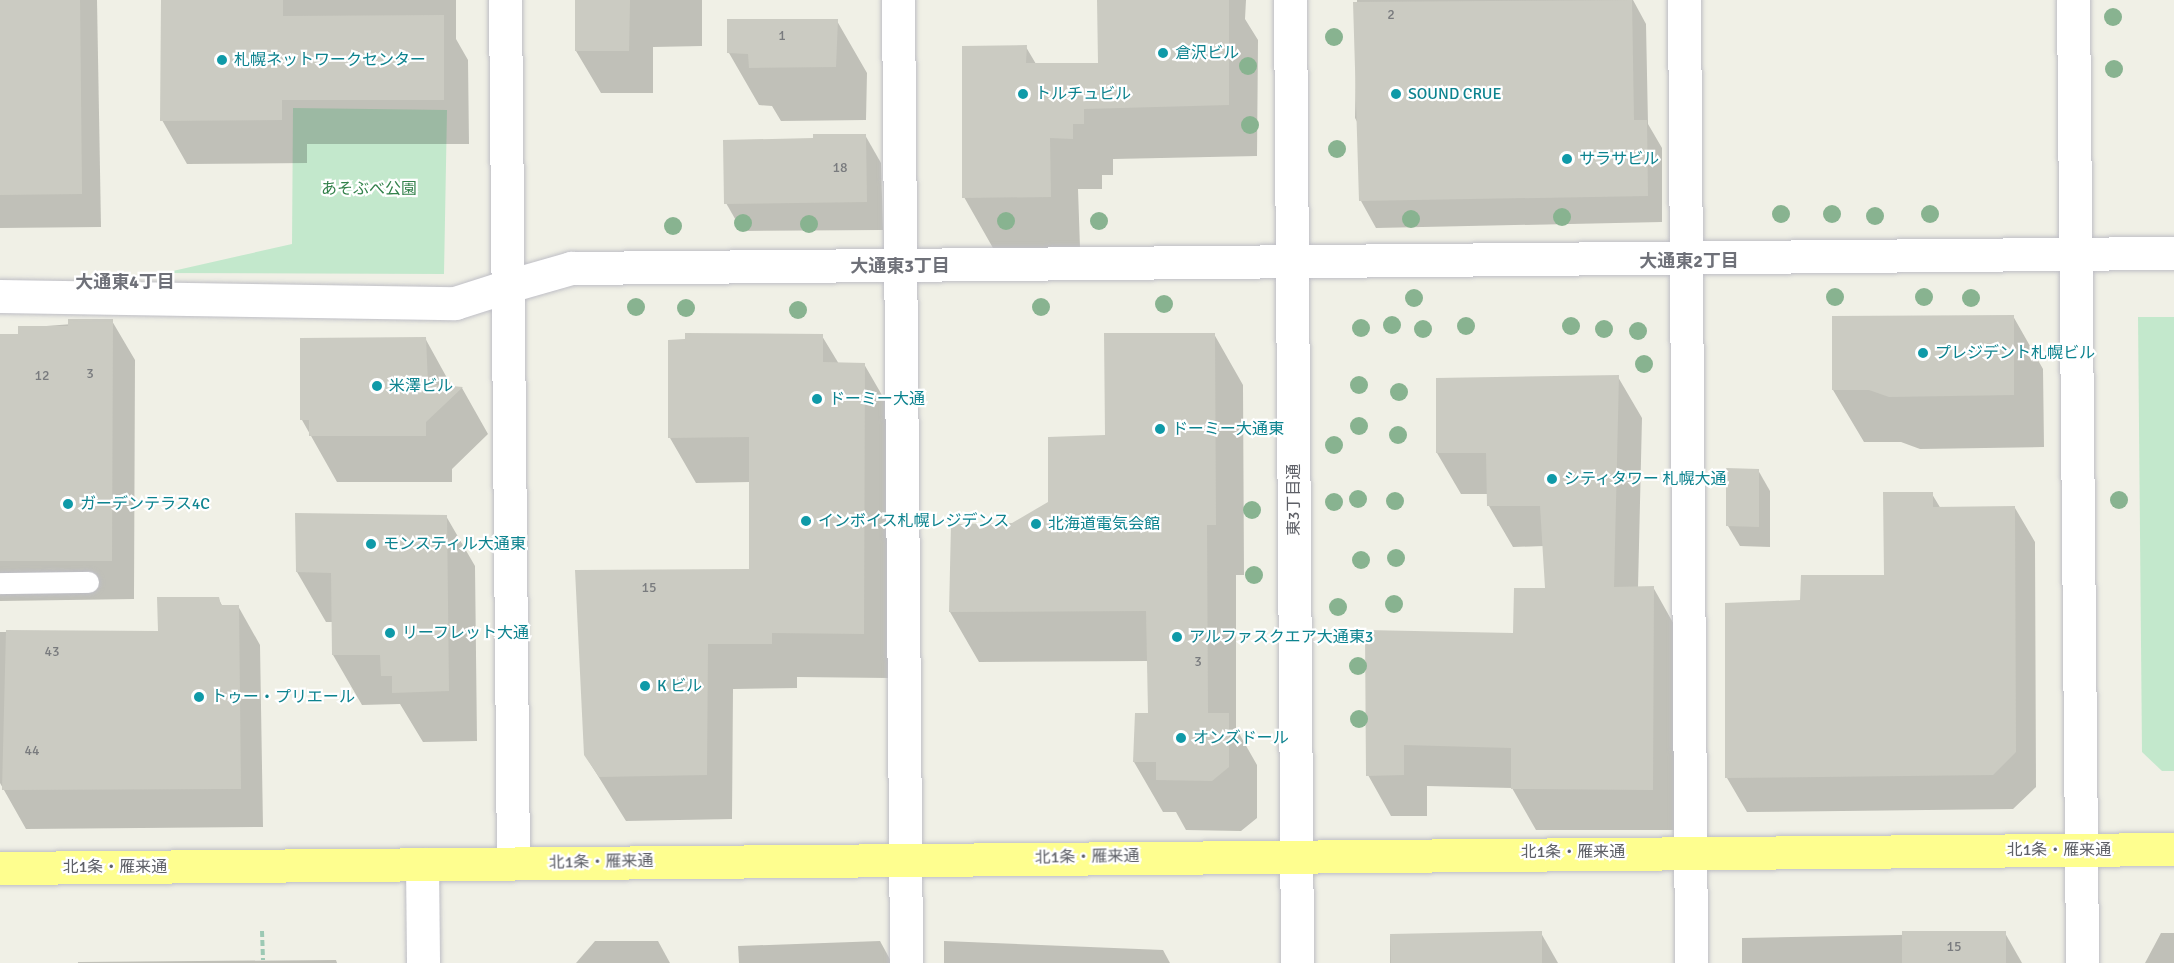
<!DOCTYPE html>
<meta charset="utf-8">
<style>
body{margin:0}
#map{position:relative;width:2174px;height:963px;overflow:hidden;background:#f0f0e6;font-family:Signika,"Noto Sans JP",sans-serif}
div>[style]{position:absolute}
.green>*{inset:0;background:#c3e8cc}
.shadow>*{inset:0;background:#0003}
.building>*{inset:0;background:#cbcbc2}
.path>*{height:4px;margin-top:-2px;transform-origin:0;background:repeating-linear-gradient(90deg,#9cc9b4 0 6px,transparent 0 9px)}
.roads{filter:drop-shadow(0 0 2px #bebec5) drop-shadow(0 0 2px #bebec5)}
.lane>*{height:21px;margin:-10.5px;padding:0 10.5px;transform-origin:10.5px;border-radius:10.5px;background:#fff}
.street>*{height:33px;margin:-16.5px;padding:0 16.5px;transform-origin:16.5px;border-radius:16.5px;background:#fff}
.secondary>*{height:33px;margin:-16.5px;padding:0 16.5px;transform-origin:16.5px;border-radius:16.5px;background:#fff}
.highway>*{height:33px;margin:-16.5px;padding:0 16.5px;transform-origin:16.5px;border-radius:16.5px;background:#fefe8f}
.trees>*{width:18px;height:18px;margin:-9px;border-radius:50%;background:#88b390}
.dots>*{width:16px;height:16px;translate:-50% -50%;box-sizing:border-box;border:3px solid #fff;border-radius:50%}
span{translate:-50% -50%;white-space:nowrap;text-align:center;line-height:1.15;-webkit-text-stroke:4.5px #fff;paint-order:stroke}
.number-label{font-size:14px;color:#797b7e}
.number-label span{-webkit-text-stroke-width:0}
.culture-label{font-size:16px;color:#0d838f}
.left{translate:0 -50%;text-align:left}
.park-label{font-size:16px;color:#32814a}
.street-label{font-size:16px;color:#5e6067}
.neighbourhood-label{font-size:18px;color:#6f7179;font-weight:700}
</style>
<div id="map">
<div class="green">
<i style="clip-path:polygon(293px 108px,447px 110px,444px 274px,164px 273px,292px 244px)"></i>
<i style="clip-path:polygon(2138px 317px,2174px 317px,2174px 771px,2162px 771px,2142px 752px)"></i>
</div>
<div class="shadow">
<i style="clip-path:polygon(0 0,97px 0,101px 227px,0 228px)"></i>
<i style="clip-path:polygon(162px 0,456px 0,456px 39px,468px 60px,469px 144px,307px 144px,307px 163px,187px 164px,162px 120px)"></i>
<i style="clip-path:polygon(577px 0,702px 0,702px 46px,653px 47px,653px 93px,601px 93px,576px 51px)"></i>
<i style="clip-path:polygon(1098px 0,1246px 0,1245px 19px,1258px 40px,1257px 156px,1113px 159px,1113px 175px,1102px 175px,1102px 189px,1078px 189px,1080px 248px,993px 248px,964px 197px,1026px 47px,1036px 64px,1100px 65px)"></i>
<i style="clip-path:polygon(1357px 0,1633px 0,1646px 24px,1648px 124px,1662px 148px,1662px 222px,1376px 228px,1361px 201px,1360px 127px,1355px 118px)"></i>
<i style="clip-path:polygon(837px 21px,867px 73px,866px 120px,781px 121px,772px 106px,759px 105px,729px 53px)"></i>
<i style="clip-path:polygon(865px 135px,881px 163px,883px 230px,742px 231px,726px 203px,814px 140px)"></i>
<i style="clip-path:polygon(2013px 316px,2043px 369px,2044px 447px,1920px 449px,1901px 442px,1864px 442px,1833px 390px)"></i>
<i style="clip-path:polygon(112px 321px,135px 360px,134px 599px,0 601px,0 336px,20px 336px,20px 328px)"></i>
<i style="clip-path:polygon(1214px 334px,1243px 385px,1244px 575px,1236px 575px,1236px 728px,1257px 765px,1257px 818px,1241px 831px,1186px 830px,1176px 812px,1163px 812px,1134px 762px,1136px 714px,1150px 714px,1148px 661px,979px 662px,950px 612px,1013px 524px,1049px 503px,1107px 437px)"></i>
<i style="clip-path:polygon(822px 336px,839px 364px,864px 364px,890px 409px,889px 678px,797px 677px,797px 688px,733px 689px,732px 819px,626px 821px,585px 755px,750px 571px,750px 482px,696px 483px,670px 438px)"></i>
<i style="clip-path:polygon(425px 338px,452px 387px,462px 388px,488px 434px,452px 469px,452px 482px,337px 482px,302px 420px)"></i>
<i style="clip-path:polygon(1618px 377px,1642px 418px,1638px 588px,1653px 587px,1676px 628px,1676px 830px,1536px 830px,1512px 788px,1427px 786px,1427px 816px,1391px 816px,1368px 775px,1514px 635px,1547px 589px,1544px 546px,1513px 547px,1489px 506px,1489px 494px,1461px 494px,1437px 453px)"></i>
<i style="clip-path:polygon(1758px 470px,1770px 491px,1770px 547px,1740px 546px,1728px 526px)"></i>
<i style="clip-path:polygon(1932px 494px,1941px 509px,2015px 508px,2035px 542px,2036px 787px,2013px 809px,1747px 812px,1727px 778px,1801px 602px,1886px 576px)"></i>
<i style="clip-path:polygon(446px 516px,475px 566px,477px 741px,423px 742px,400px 704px,362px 705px,333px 655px,333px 622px,326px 622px,297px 572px)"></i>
<i style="clip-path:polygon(218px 598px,223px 607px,238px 606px,260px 645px,263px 827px,26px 829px,0 783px,0 632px,159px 632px)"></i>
<i style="clip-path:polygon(1541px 933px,1558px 963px,1390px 963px,1390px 936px)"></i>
<i style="clip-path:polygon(2005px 933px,2022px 963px,1742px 963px,1742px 938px)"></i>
<i style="clip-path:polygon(2161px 933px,2174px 933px,2174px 963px,2145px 963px)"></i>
<i style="clip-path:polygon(595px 941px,658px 941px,670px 963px,576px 963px)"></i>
<i style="clip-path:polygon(880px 941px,892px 963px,739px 963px,738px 946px)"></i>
<i style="clip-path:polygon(944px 941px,1163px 950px,1170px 963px,944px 963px)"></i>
<i style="clip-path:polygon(336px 960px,337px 963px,78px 963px,78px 962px)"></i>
</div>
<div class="building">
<i style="clip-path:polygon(0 0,80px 0,82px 194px,0 195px)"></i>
<i style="clip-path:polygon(161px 0,283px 0,283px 16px,444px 15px,444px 100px,282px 100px,282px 120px,160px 121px)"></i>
<i style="clip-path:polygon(575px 0,630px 0,629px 51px,575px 51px)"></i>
<i style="clip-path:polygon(1097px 0,1229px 0,1229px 105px,1084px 109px,1084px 124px,1073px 124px,1073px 139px,1050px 138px,1051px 197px,962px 198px,962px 46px,1027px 45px,1026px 63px,1098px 63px)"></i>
<i style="clip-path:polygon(1632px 0,1634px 120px,1647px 120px,1648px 196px,1359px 201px,1353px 2px)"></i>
<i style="clip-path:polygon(727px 19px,838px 19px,836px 67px,749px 68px,748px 54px,727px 53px)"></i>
<i style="clip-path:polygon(813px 134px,866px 134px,867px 202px,724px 204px,723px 140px,813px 138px)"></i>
<i style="clip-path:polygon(2014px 315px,2014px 395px,1889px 397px,1869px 390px,1832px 390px,1832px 316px)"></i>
<i style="clip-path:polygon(68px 319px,113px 319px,112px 561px,0 561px,0 334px,18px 334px,18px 326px,68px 326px)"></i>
<i style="clip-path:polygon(685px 333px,823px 334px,823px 362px,865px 363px,864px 634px,772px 633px,772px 644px,708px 644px,707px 775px,599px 777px,584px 755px,575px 570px,749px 569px,749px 437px,668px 438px,668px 340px,685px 339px)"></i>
<i style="clip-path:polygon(1104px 333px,1215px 333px,1216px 525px,1207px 525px,1208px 713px,1229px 713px,1229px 767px,1212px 781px,1156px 780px,1156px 762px,1133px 762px,1135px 713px,1148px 713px,1146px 611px,949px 612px,951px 524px,1012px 523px,1048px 502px,1048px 437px,1105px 435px)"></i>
<i style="clip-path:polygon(426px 337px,428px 384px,463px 387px,426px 422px,426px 436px,309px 436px,309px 420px,300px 420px,300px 338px)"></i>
<i style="clip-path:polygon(1619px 375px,1614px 587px,1654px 586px,1653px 790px,1511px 789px,1511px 748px,1404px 745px,1404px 775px,1366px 776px,1365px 630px,1513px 633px,1514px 588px,1545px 588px,1540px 506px,1487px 506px,1486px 453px,1436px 453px,1436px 378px)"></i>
<i style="clip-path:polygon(1726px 468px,1759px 469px,1759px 527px,1726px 526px)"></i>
<i style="clip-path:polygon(1883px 492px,1933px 492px,1933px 507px,2015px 506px,2016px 752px,1993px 775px,1725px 778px,1725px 603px,1800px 600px,1801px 575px,1884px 575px)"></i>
<i style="clip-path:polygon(295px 513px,447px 515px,449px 691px,392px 693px,392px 676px,381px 676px,380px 655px,332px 655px,331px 573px,296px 572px)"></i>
<i style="clip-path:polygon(157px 597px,219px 597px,221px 605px,239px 605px,241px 789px,2px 790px,6px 630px,158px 631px)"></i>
<i style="clip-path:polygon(1542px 931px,1542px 963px,1391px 963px,1390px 934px)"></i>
<i style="clip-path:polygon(1902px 931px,2006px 931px,2006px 963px,1902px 963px)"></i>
</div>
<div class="path">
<i style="left:262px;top:931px;width:29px;rotate:88deg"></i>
</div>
<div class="roads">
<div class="lane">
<i style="left:0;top:583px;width:88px;rotate:-0.7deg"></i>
</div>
<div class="street">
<i style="left:898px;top:0;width:963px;rotate:89.52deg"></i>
<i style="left:1684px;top:0;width:963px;rotate:89.58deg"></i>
<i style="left:0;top:296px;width:455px;rotate:0.9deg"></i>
<i style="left:455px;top:303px;width:56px;rotate:-17.8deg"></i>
</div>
<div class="secondary">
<i style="left:505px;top:0;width:863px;rotate:89.47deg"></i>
<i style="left:1290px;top:0;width:963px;rotate:89.58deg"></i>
<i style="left:2073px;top:0;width:963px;rotate:89.46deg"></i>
<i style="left:508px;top:286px;width:66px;rotate:-15.9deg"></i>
<i style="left:571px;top:268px;width:1603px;rotate:-0.54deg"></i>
<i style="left:422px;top:864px;width:99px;rotate:89.4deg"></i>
</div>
<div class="highway">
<i style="left:0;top:868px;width:2174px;rotate:-0.5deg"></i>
</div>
</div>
<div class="trees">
<i style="left:2113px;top:17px"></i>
<i style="left:1334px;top:37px"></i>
<i style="left:1248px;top:66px"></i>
<i style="left:2114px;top:69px"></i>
<i style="left:1250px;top:125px"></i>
<i style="left:1337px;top:149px"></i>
<i style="left:1781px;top:214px"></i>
<i style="left:1832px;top:214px"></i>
<i style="left:1930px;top:214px"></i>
<i style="left:1875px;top:216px"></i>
<i style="left:1562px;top:217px"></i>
<i style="left:1411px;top:219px"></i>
<i style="left:1006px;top:221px"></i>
<i style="left:1099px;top:221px"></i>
<i style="left:743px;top:223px"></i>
<i style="left:809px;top:224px"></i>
<i style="left:673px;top:226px"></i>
<i style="left:1835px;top:297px"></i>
<i style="left:1924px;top:297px"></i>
<i style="left:1414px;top:298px"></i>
<i style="left:1971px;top:298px"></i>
<i style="left:1164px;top:304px"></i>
<i style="left:636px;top:307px"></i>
<i style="left:1041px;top:307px"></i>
<i style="left:686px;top:308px"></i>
<i style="left:798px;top:310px"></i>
<i style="left:1392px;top:325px"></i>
<i style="left:1466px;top:326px"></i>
<i style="left:1571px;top:326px"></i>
<i style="left:1361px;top:328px"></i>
<i style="left:1423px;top:329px"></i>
<i style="left:1604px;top:329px"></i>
<i style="left:1638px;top:331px"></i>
<i style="left:1644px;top:364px"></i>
<i style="left:1359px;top:385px"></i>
<i style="left:1399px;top:392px"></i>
<i style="left:1359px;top:426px"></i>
<i style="left:1398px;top:435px"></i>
<i style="left:1334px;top:445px"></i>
<i style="left:1358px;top:499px"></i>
<i style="left:2119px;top:500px"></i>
<i style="left:1395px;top:501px"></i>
<i style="left:1334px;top:502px"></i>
<i style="left:1252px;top:510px"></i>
<i style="left:1396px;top:558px"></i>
<i style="left:1361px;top:560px"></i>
<i style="left:1254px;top:575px"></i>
<i style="left:1394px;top:604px"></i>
<i style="left:1338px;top:607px"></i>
<i style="left:1358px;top:666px"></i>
<i style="left:1359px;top:719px"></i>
</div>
<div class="dots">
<i style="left:1163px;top:53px;background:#0f9aa8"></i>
<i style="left:222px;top:60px;background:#0f9aa8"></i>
<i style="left:1023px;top:94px;background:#0f9aa8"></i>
<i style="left:1396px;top:94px;background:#0f9aa8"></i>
<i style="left:1567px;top:159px;background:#0f9aa8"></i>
<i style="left:1923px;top:353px;background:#0f9aa8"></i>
<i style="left:377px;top:386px;background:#0f9aa8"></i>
<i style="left:817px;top:399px;background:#0f9aa8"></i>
<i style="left:1160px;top:429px;background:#0f9aa8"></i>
<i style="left:1552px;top:479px;background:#0f9aa8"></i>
<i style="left:68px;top:504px;background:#0f9aa8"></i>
<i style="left:806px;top:521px;background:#0f9aa8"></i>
<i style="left:1036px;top:524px;background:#0f9aa8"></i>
<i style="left:371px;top:544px;background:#0f9aa8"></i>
<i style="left:390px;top:633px;background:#0f9aa8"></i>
<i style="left:1177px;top:637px;background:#0f9aa8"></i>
<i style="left:645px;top:686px;background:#0f9aa8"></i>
<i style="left:199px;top:697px;background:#0f9aa8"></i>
<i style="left:1181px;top:738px;background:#0f9aa8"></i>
</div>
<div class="number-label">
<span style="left:1391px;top:15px">2</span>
<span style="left:782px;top:36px">1</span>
<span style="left:840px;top:168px">18</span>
<span style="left:90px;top:374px">3</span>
<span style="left:42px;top:376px">12</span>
<span style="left:649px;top:588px">15</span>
<span style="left:52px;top:652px">43</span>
<span style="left:1198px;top:662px">3</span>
<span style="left:32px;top:751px">44</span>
<span style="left:1954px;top:947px">15</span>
</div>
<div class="culture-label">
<span class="left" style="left:1175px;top:53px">倉沢ビル</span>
<span class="left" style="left:234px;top:60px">札幌ネットワークセンター</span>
<span class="left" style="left:1035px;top:94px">トルチュビル</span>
<span class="left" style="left:1408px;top:94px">SOUND CRUE</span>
<span class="left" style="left:1579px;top:159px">サラサビル</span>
<span class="left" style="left:1935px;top:353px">プレジデント札幌ビル</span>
<span class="left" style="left:389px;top:386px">米澤ビル</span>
<span class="left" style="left:829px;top:399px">ドーミー大通</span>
<span class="left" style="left:1172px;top:429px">ドーミー大通東</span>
<span class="left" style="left:1564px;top:479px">シティタワー 札幌大通</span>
<span class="left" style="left:80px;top:504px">ガーデンテラス4C</span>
<span class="left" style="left:818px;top:521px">インボイス札幌レジデンス</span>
<span class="left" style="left:1048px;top:524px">北海道電気会館</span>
<span class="left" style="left:383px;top:544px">モンスティル大通東</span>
<span class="left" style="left:402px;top:633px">リーフレット大通</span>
<span class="left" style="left:1189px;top:637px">アルファスクエア大通東3</span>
<span class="left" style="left:657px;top:686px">K ビル</span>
<span class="left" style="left:211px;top:697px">トゥー・プリエール</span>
<span class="left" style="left:1193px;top:738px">オンズドール</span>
</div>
<div class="park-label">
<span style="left:369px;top:189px">あそぶべ公園</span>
</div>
<div class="street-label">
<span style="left:1294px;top:500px;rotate:-90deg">東3丁目通</span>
<span style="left:2059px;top:850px">北1条・雁来通</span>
<span style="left:1573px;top:852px">北1条・雁来通</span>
<span style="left:1087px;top:857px;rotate:-1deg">北1条・雁来通</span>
<span style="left:601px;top:862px;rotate:-1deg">北1条・雁来通</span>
<span style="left:115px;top:867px">北1条・雁来通</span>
</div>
<div class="neighbourhood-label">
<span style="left:1689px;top:261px">大通東2丁目</span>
<span style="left:900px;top:266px">大通東3丁目</span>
<span style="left:125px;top:282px">大通東4丁目</span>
</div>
</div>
